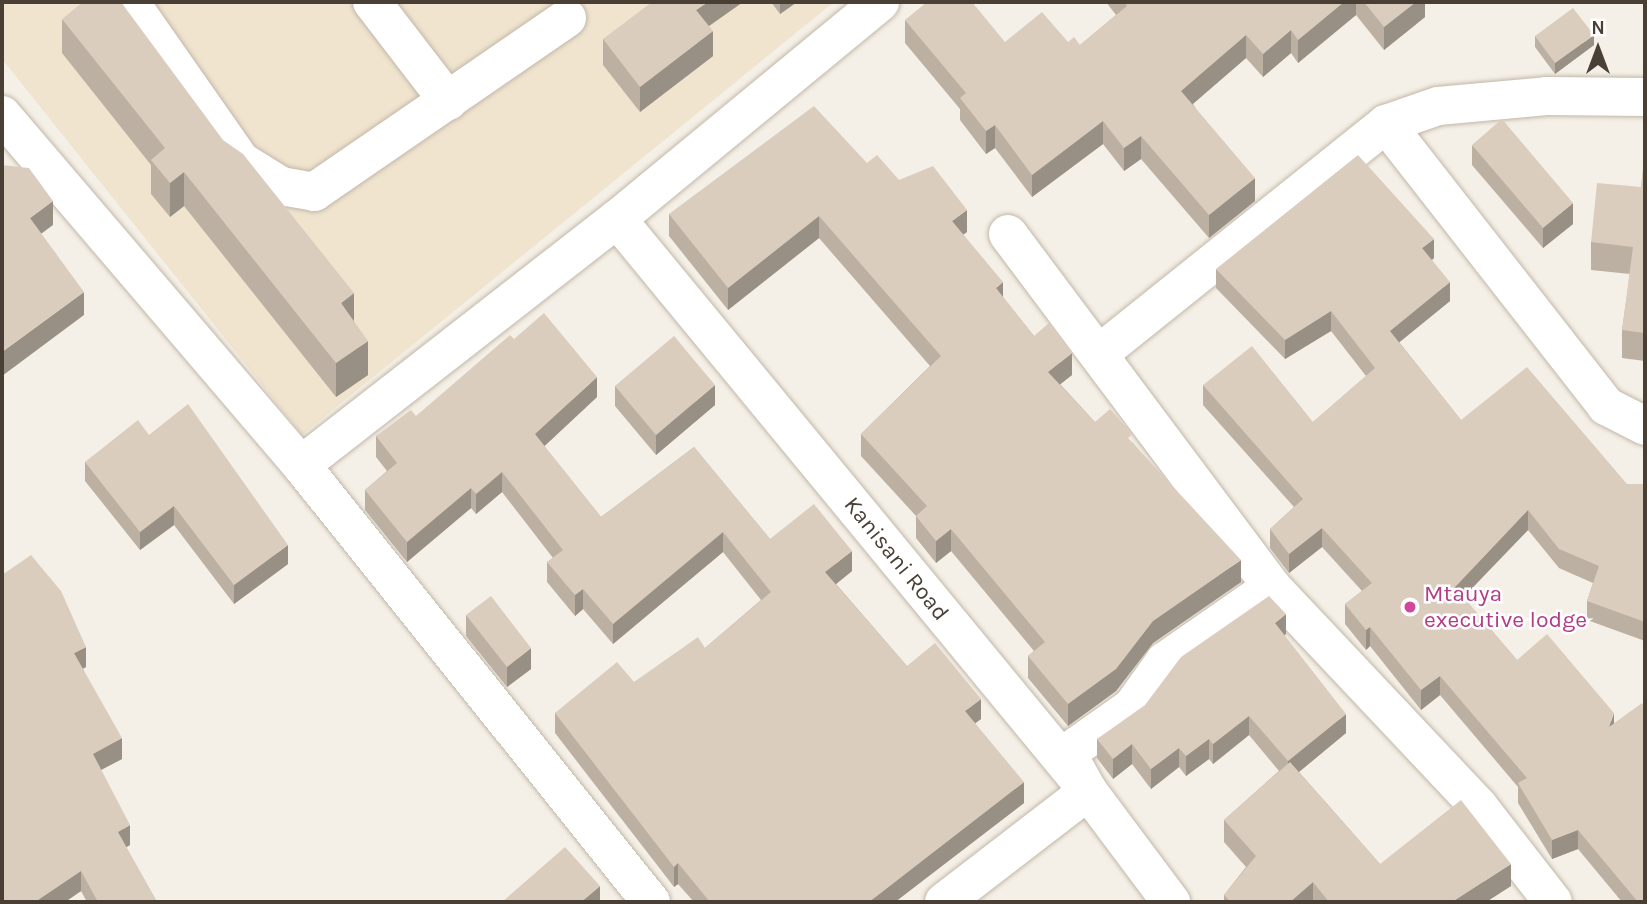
<!DOCTYPE html>
<style>
body{margin:0}
#map{position:relative;width:1647px;height:904px;overflow:hidden;background:#f5f0e7;font-family:Karla,sans-serif}
div>[style]{position:absolute}
.education>*{inset:0;background:#f0e4cf}
.roads{filter:drop-shadow(0 0 2px #c2b7a8) drop-shadow(0 0 2px #c2b7a8)}
.minor>*{height:38px;margin:-19px;padding:0 19px;transform-origin:19px;border-radius:19px;background:#fff}
.wall>*{inset:0;background:#bcb0a3}
.shaded-wall>*{inset:0;background:#999085}
.building>*{inset:0;background:#dbcdbe}
.dots>*{width:19px;height:19px;translate:-50% -50%;box-sizing:border-box;border:4px solid #fff;border-radius:50%}
span{translate:-50% -50%;white-space:nowrap;text-align:center;line-height:1.15;-webkit-text-stroke:5px #fff;paint-order:stroke}
.street-label{font-size:23px;color:#493f35}
.hotel-label{font-size:23px;color:#b23c85}
.left{translate:0 -50%;text-align:left}
.frame{position:absolute;inset:0;border:4px solid #493f35;pointer-events:none}
.north{position:absolute;left:1563px;top:14px;width:70px;height:70px;-webkit-text-stroke:5px #fff;paint-order:stroke;rotate:0deg;font-size:19px;font-weight:700;line-height:28px;text-align:center;color:#493f35}
.north::after{content:'';display:block;margin:auto;width:24px;height:32px;background:#493f35;clip-path:polygon(50% 0,100% 100%,50% 72%,0 100%)}
</style>
<div id="map">
<div class="education">
<i style="clip-path:polygon(2px 2px,834px 2px,302px 435px,2px 59px)"></i>
</div>
<div class="roads">
<div class="minor">
<i style="left:130px;top:2px;width:194px;rotate:55.1deg"></i>
<i style="left:241px;top:161px;width:47px;rotate:32deg"></i>
<i style="left:281px;top:186px;width:34px;rotate:10deg"></i>
<i style="left:314px;top:192px;width:307px;rotate:-34.5deg"></i>
<i style="left:372px;top:2px;width:125px;rotate:52.5deg"></i>
<i style="left:2px;top:115px;width:460px;rotate:49.5deg"></i>
<i style="left:301px;top:465px;width:560px;rotate:51.31deg"></i>
<i style="left:1386px;top:124px;width:358px;rotate:52deg"></i>
<i style="left:1606px;top:406px;width:44px;rotate:27.1deg"></i>
<i style="left:617px;top:219px;width:741px;rotate:50.53deg"></i>
<i style="left:1088px;top:791px;width:139px;rotate:53.2deg"></i>
<i style="left:1008px;top:234px;width:441px;rotate:53.2deg"></i>
<i style="left:1272px;top:587px;width:302px;rotate:46.7deg"></i>
<i style="left:1479px;top:807px;width:120px;rotate:52.1deg"></i>
<i style="left:1100px;top:353px;width:366px;rotate:-38.7deg"></i>
<i style="left:1386px;top:124px;width:55px;rotate:-19.1deg"></i>
<i style="left:1438px;top:106px;width:109px;rotate:-5.2deg"></i>
<i style="left:1547px;top:96px;width:98px;rotate:0.6deg"></i>
<i style="left:301px;top:465px;width:400px;rotate:-37.9deg"></i>
<i style="left:617px;top:219px;width:341px;rotate:-39.5deg"></i>
<i style="left:944px;top:902px;width:182px;rotate:-37.6deg"></i>
<i style="left:1088px;top:791px;width:38px;rotate:-119deg"></i>
<i style="left:1070px;top:758px;width:14px;rotate:-60deg"></i>
<i style="left:1077px;top:746px;width:67px;rotate:-35.3deg"></i>
<i style="left:1132px;top:707px;width:57px;rotate:-54.3deg"></i>
<i style="left:1165px;top:661px;width:130px;rotate:-34.7deg"></i>
</div>
</div>
<div class="wall">
<i style="clip-path:polygon(743px 2px,709px 26px,713px 56px,640px 112px,603px 65px,603px 39px)"></i>
<i style="clip-path:polygon(771px 2px,797px 2px,780px 14px)"></i>
<i style="clip-path:polygon(1106px 2px,1425px 2px,1425px 17px,1384px 50px,1356px 15px,1298px 63px,1291px 53px,1263px 77px,1246px 58px,1193px 104px,1255px 201px,1209px 238px,1141px 159px,1124px 171px,1103px 144px,1032px 197px,995px 148px,986px 154px,960px 120px,960px 109px,905px 43px,905px 20px,1005px 42px,1068px 42px,1080px 45px,1116px 15px)"></i>
<i style="clip-path:polygon(62px 19px,354px 321px,368px 375px,336px 397px,184px 206px,170px 217px,151px 194px,151px 165px,62px 53px)"></i>
<i style="clip-path:polygon(1535px 36px,1594px 45px,1555px 74px,1535px 47px)"></i>
<i style="clip-path:polygon(1472px 145px,1573px 224px,1543px 248px,1472px 165px)"></i>
<i style="clip-path:polygon(1645px 157px,1645px 361px,1622px 358px,1622px 330px,1630px 274px,1591px 270px,1591px 242px,1641px 187px)"></i>
<i style="clip-path:polygon(867px 163px,899px 180px,967px 232px,963px 234px,1003px 297px,1034px 336px,1072px 375px,1060px 384px,1095px 422px,1133px 443px,1241px 582px,1153px 643px,1116px 691px,1068px 726px,1028px 678px,1028px 656px,1034px 651px,951px 551px,936px 563px,916px 538px,916px 516px,861px 456px,861px 434px,930px 366px,819px 238px,728px 310px,669px 236px,669px 214px)"></i>
<i style="clip-path:polygon(1434px 258px,1432px 260px,1450px 301px,1399px 342px,1461px 420px,1627px 484px,1645px 484px,1645px 641px,1587px 620px,1587px 601px,1593px 583px,1559px 568px,1528px 530px,1463px 597px,1517px 660px,1614px 724px,1645px 902px,1622px 902px,1578px 849px,1552px 859px,1518px 803px,1518px 787px,1440px 695px,1421px 710px,1370px 646px,1366px 650px,1345px 624px,1345px 604px,1362px 591px,1322px 547px,1289px 573px,1270px 548px,1270px 529px,1294px 507px,1203px 405px,1203px 385px,1313px 422px,1366px 376px,1331px 331px,1285px 359px,1216px 288px,1216px 269px)"></i>
<i style="clip-path:polygon(615px 386px,715px 405px,656px 455px,615px 406px)"></i>
<i style="clip-path:polygon(597px 397px,544px 446px,601px 517px,694px 447px,770px 539px,852px 571px,836px 584px,907px 666px,981px 719px,975px 723px,1024px 803px,895px 902px,694px 902px,678px 884px,674px 887px,555px 733px,555px 713px,634px 682px,705px 648px,761px 600px,723px 552px,613px 644px,583px 609px,575px 616px,547px 582px,547px 562px,553px 558px,502px 492px,476px 514px,471px 508px,407px 562px,365px 510px,365px 490px,387px 471px,376px 457px,376px 436px,416px 416px)"></i>
<i style="clip-path:polygon(149px 435px,288px 564px,234px 604px,174px 525px,140px 550px,85px 481px,85px 462px)"></i>
<i style="clip-path:polygon(2px 575px,86px 667px,83px 669px,122px 759px,101px 770px,130px 845px,126px 847px,157px 902px,87px 902px,81px 891px,65px 902px,2px 902px)"></i>
<i style="clip-path:polygon(466px 615px,531px 669px,507px 687px,466px 636px)"></i>
<i style="clip-path:polygon(1286px 634px,1284px 635px,1346px 733px,1299px 772px,1380px 864px,1511px 886px,1486px 902px,1224px 902px,1224px 895px,1246px 867px,1224px 842px,1224px 820px,1279px 771px,1249px 735px,1213px 764px,1209px 759px,1186px 776px,1179px 767px,1151px 789px,1132px 764px,1113px 779px,1097px 758px,1097px 739px)"></i>
</div>
<div class="shaded-wall">
<i style="clip-path:polygon(708px 2px,743px 2px,696px 35px,696px 10px)"></i>
<i style="clip-path:polygon(780px 2px,797px 2px,780px 14px)"></i>
<i style="clip-path:polygon(1344px 2px,1356px 2px,1356px 15px,1298px 63px,1298px 40px)"></i>
<i style="clip-path:polygon(1416px 2px,1425px 2px,1425px 17px,1384px 50px,1384px 27px)"></i>
<i style="clip-path:polygon(1291px 30px,1291px 53px,1263px 77px,1263px 54px)"></i>
<i style="clip-path:polygon(713px 31px,713px 56px,640px 112px,640px 87px)"></i>
<i style="clip-path:polygon(1246px 35px,1246px 58px,1181px 114px,1181px 91px)"></i>
<i style="clip-path:polygon(1594px 35px,1594px 45px,1555px 74px,1555px 63px)"></i>
<i style="clip-path:polygon(1103px 121px,1103px 144px,1032px 197px,1032px 175px)"></i>
<i style="clip-path:polygon(995px 125px,995px 148px,986px 154px,986px 131px)"></i>
<i style="clip-path:polygon(1141px 136px,1141px 159px,1124px 171px,1124px 148px)"></i>
<i style="clip-path:polygon(184px 172px,184px 206px,170px 217px,170px 183px)"></i>
<i style="clip-path:polygon(1255px 178px,1255px 201px,1209px 238px,1209px 215px)"></i>
<i style="clip-path:polygon(53px 201px,53px 225px,30px 242px,30px 218px)"></i>
<i style="clip-path:polygon(1573px 203px,1573px 224px,1543px 248px,1543px 228px)"></i>
<i style="clip-path:polygon(967px 210px,967px 232px,952px 243px,952px 221px)"></i>
<i style="clip-path:polygon(819px 216px,819px 238px,728px 310px,728px 288px)"></i>
<i style="clip-path:polygon(1434px 239px,1434px 258px,1422px 268px,1422px 248px)"></i>
<i style="clip-path:polygon(1003px 282px,1003px 304px,996px 288px)"></i>
<i style="clip-path:polygon(1450px 282px,1450px 301px,1390px 350px,1390px 331px)"></i>
<i style="clip-path:polygon(84px 292px,84px 315px,2px 376px,2px 352px)"></i>
<i style="clip-path:polygon(354px 293px,354px 327px,341px 303px)"></i>
<i style="clip-path:polygon(1331px 311px,1331px 331px,1285px 359px,1285px 340px)"></i>
<i style="clip-path:polygon(368px 341px,368px 375px,336px 397px,336px 363px)"></i>
<i style="clip-path:polygon(1072px 353px,1072px 375px,1048px 394px,1048px 372px)"></i>
<i style="clip-path:polygon(597px 377px,597px 397px,535px 455px,535px 434px)"></i>
<i style="clip-path:polygon(715px 385px,715px 405px,656px 455px,656px 435px)"></i>
<i style="clip-path:polygon(502px 472px,502px 492px,476px 514px,476px 494px)"></i>
<i style="clip-path:polygon(471px 488px,471px 508px,407px 562px,407px 542px)"></i>
<i style="clip-path:polygon(174px 506px,174px 525px,140px 550px,140px 532px)"></i>
<i style="clip-path:polygon(1528px 510px,1528px 530px,1455px 606px,1455px 587px)"></i>
<i style="clip-path:polygon(1322px 528px,1322px 547px,1289px 573px,1289px 554px)"></i>
<i style="clip-path:polygon(951px 529px,951px 551px,936px 563px,936px 541px)"></i>
<i style="clip-path:polygon(723px 532px,723px 552px,613px 644px,613px 624px)"></i>
<i style="clip-path:polygon(288px 545px,288px 564px,234px 604px,234px 585px)"></i>
<i style="clip-path:polygon(852px 551px,852px 571px,825px 593px,825px 572px)"></i>
<i style="clip-path:polygon(1241px 560px,1241px 582px,1153px 643px,1116px 691px,1068px 726px,1068px 704px,1153px 621px)"></i>
<i style="clip-path:polygon(583px 589px,583px 609px,575px 616px,575px 595px)"></i>
<i style="clip-path:polygon(1286px 614px,1286px 634px,1275px 643px,1275px 623px)"></i>
<i style="clip-path:polygon(1370px 627px,1370px 646px,1366px 650px,1366px 630px)"></i>
<i style="clip-path:polygon(86px 647px,86px 667px,74px 673px,74px 653px)"></i>
<i style="clip-path:polygon(531px 648px,531px 669px,507px 687px,507px 667px)"></i>
<i style="clip-path:polygon(1440px 676px,1440px 695px,1421px 710px,1421px 690px)"></i>
<i style="clip-path:polygon(981px 699px,981px 719px,965px 731px,965px 711px)"></i>
<i style="clip-path:polygon(1614px 713px,1614px 732px,1609px 727px)"></i>
<i style="clip-path:polygon(1346px 714px,1346px 733px,1288px 781px,1288px 761px)"></i>
<i style="clip-path:polygon(1249px 716px,1249px 735px,1213px 764px,1213px 744px)"></i>
<i style="clip-path:polygon(122px 738px,122px 759px,93px 774px,93px 754px)"></i>
<i style="clip-path:polygon(1209px 739px,1209px 759px,1186px 776px,1186px 756px)"></i>
<i style="clip-path:polygon(1132px 744px,1132px 764px,1113px 779px,1113px 759px)"></i>
<i style="clip-path:polygon(1179px 748px,1179px 767px,1151px 789px,1151px 769px)"></i>
<i style="clip-path:polygon(1024px 782px,1024px 803px,895px 902px,869px 902px)"></i>
<i style="clip-path:polygon(130px 825px,130px 845px,118px 852px,118px 832px)"></i>
<i style="clip-path:polygon(1578px 830px,1578px 849px,1552px 859px,1552px 840px)"></i>
<i style="clip-path:polygon(678px 863px,678px 884px,674px 887px,674px 867px)"></i>
<i style="clip-path:polygon(1511px 864px,1511px 886px,1486px 902px,1452px 902px)"></i>
<i style="clip-path:polygon(81px 871px,81px 891px,65px 902px,35px 902px)"></i>
<i style="clip-path:polygon(1313px 882px,1313px 902px,1290px 902px)"></i>
<i style="clip-path:polygon(600px 886px,600px 902px,581px 902px)"></i>
</div>
<div class="building">
<i style="clip-path:polygon(83px 2px,121px 2px,223px 140px,243px 154px,354px 293px,341px 303px,368px 341px,336px 363px,184px 172px,170px 183px,151px 160px,165px 148px,62px 19px)"></i>
<i style="clip-path:polygon(652px 2px,708px 2px,696px 10px,713px 31px,640px 87px,603px 39px)"></i>
<i style="clip-path:polygon(927px 2px,972px 2px,1005px 42px,1042px 12px,1068px 42px,1074px 37px,1080px 45px,1127px 6px,1124px 2px,1344px 2px,1298px 40px,1291px 30px,1263px 54px,1246px 35px,1181px 91px,1255px 178px,1209px 215px,1141px 136px,1124px 148px,1103px 121px,1032px 175px,995px 125px,986px 131px,960px 98px,966px 93px,905px 20px)"></i>
<i style="clip-path:polygon(1364px 2px,1416px 2px,1384px 27px)"></i>
<i style="clip-path:polygon(1573px 8px,1594px 35px,1555px 63px,1535px 36px)"></i>
<i style="clip-path:polygon(814px 106px,867px 163px,877px 155px,899px 180px,933px 166px,967px 210px,952px 221px,1003px 282px,996px 288px,1034px 336px,1049px 323px,1072px 353px,1048px 372px,1095px 422px,1110px 409px,1133px 434px,1128px 438px,1241px 560px,1153px 621px,1116px 669px,1068px 704px,1028px 656px,1045px 642px,951px 529px,936px 541px,916px 516px,927px 506px,861px 434px,941px 356px,819px 216px,728px 288px,669px 214px)"></i>
<i style="clip-path:polygon(1502px 119px,1573px 203px,1543px 228px,1472px 145px)"></i>
<i style="clip-path:polygon(1358px 155px,1434px 239px,1422px 248px,1450px 282px,1390px 331px,1461px 420px,1527px 367px,1627px 484px,1645px 484px,1645px 622px,1587px 601px,1599px 566px,1559px 549px,1528px 510px,1455px 587px,1517px 660px,1547px 634px,1614px 713px,1609px 727px,1642px 703px,1645px 709px,1645px 902px,1638px 902px,1578px 830px,1552px 840px,1518px 783px,1527px 778px,1440px 676px,1421px 690px,1370px 627px,1366px 630px,1345px 604px,1372px 583px,1322px 528px,1289px 554px,1270px 529px,1303px 499px,1203px 385px,1252px 346px,1313px 422px,1375px 368px,1331px 311px,1285px 340px,1216px 269px)"></i>
<i style="clip-path:polygon(1644px 157px,1645px 157px,1645px 333px,1622px 330px,1633px 247px,1591px 242px,1597px 183px,1641px 187px)"></i>
<i style="clip-path:polygon(2px 165px,29px 168px,53px 201px,30px 218px,84px 292px,2px 352px)"></i>
<i style="clip-path:polygon(544px 313px,597px 377px,535px 434px,601px 517px,694px 447px,770px 539px,814px 504px,852px 551px,825px 572px,907px 666px,935px 643px,981px 699px,965px 711px,1024px 782px,869px 902px,710px 902px,678px 863px,674px 867px,555px 713px,617px 662px,634px 682px,698px 637px,705px 648px,771px 592px,723px 532px,613px 624px,583px 589px,575px 595px,547px 562px,563px 550px,502px 472px,476px 494px,471px 488px,407px 542px,365px 490px,397px 463px,376px 436px,411px 410px,416px 416px,510px 335px,514px 339px)"></i>
<i style="clip-path:polygon(674px 336px,715px 385px,656px 435px,615px 386px)"></i>
<i style="clip-path:polygon(188px 404px,288px 545px,234px 585px,174px 506px,140px 532px,85px 462px,138px 420px,149px 435px)"></i>
<i style="clip-path:polygon(31px 555px,61px 591px,86px 647px,74px 653px,122px 738px,93px 754px,130px 825px,118px 832px,157px 902px,98px 902px,81px 871px,35px 902px,2px 902px,2px 575px)"></i>
<i style="clip-path:polygon(491px 596px,531px 648px,507px 667px,466px 615px)"></i>
<i style="clip-path:polygon(1269px 596px,1286px 614px,1275px 623px,1346px 714px,1288px 761px,1249px 716px,1213px 744px,1209px 739px,1186px 756px,1179px 748px,1151px 769px,1132px 744px,1113px 759px,1097px 739px,1145px 705px,1181px 657px)"></i>
<i style="clip-path:polygon(1290px 762px,1380px 864px,1461px 800px,1511px 864px,1452px 902px,1329px 902px,1313px 882px,1290px 902px,1231px 902px,1224px 895px,1256px 856px,1224px 820px)"></i>
<i style="clip-path:polygon(565px 847px,600px 886px,581px 902px,502px 902px)"></i>
</div>
<div class="dots">
<i style="left:1410px;top:607px;background:#d1479c"></i>
</div>
<div class="street-label">
<span style="left:896px;top:559px;rotate:51deg">Kanisani Road</span>
</div>
<div class="hotel-label">
<span class="left" style="left:1424px;top:607px">Mtauya<br>executive lodge</span>
</div>
<div class="frame"></div>
<div class="north">N</div>
</div>
